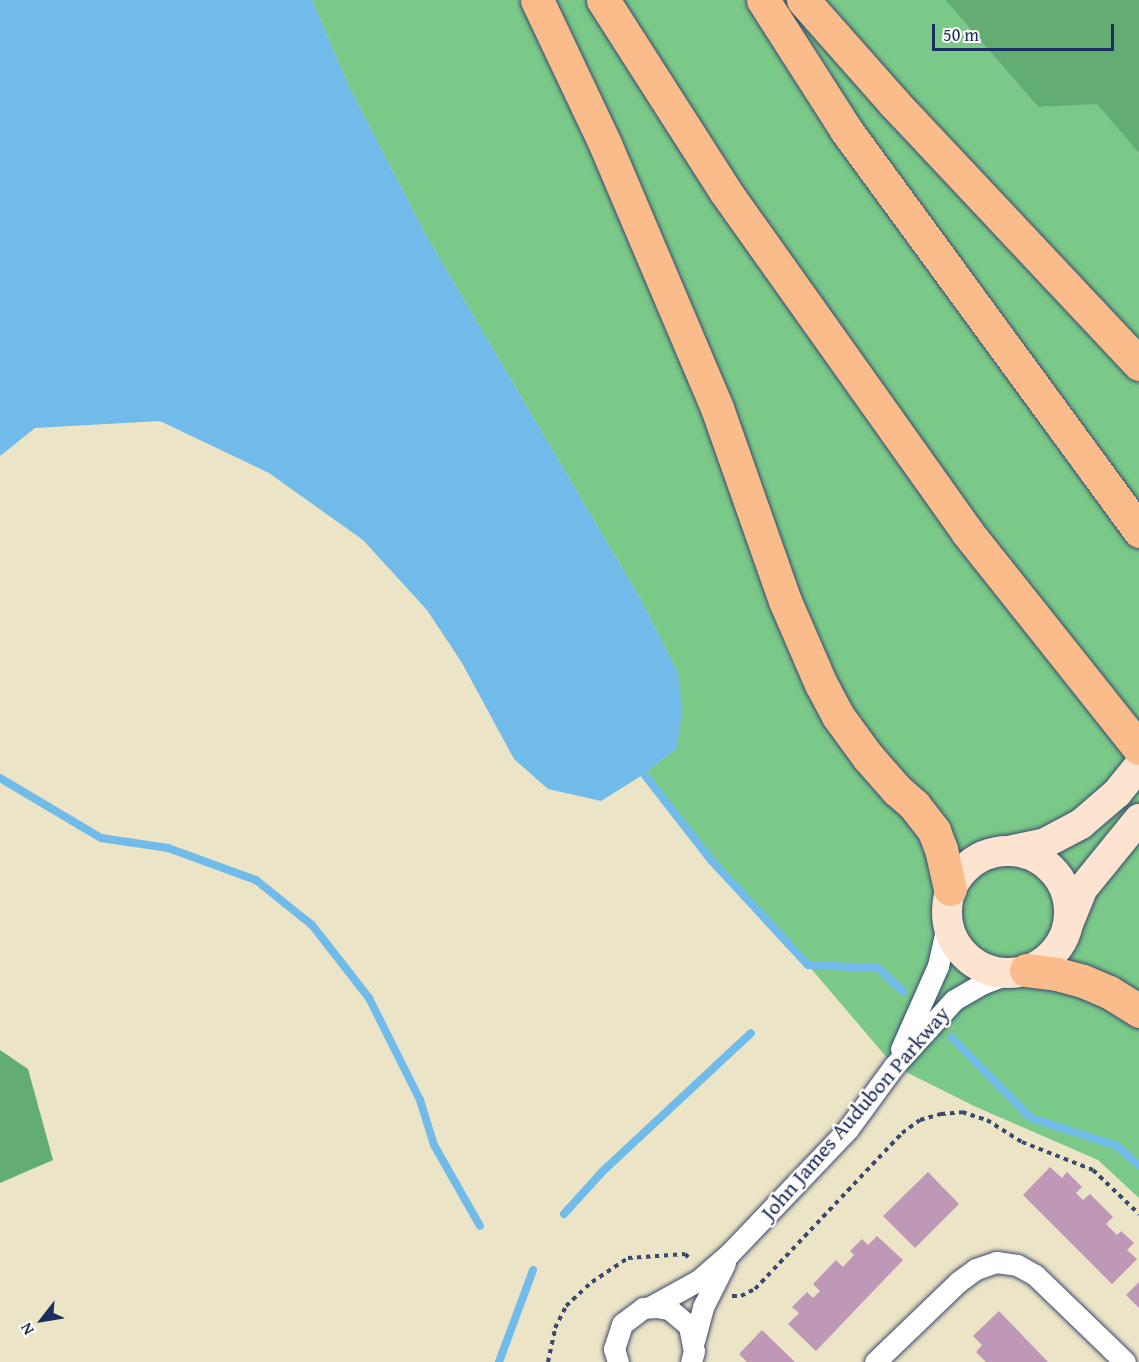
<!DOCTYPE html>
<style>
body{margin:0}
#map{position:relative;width:1139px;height:1362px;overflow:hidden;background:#ece4c6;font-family:"Gentium Book Plus",serif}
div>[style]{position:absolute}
.green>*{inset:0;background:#7ac989}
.forest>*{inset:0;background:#63ad75}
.water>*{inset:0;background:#70bbe9}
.stream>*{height:8px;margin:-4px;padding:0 4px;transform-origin:4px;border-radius:4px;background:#70bbe9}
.building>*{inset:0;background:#bf98b8}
.path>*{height:4px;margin-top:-2px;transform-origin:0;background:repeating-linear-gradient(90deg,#3a4a6e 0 4.5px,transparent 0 9px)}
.roads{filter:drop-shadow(0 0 2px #3a4a6e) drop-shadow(0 0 2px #3a4a6e)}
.minor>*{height:21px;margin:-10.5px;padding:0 10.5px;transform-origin:10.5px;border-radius:10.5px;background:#fff}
.secondary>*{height:30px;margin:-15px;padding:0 15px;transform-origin:15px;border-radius:15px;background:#fde4d0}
.secondary>.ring{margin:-15px;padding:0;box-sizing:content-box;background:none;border:30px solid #fde4d0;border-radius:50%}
.motorway>*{height:33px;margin:-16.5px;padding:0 16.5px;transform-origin:16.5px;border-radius:16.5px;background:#f9bc8a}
span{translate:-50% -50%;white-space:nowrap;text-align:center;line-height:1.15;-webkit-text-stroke:4.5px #fdfcf7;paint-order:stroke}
.street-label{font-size:22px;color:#1b2f5e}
.north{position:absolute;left:12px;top:1290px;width:60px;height:60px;-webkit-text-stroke:4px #fdfcf7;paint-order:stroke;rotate:239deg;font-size:16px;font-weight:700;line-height:24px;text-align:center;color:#1b2f5e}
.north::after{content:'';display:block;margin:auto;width:21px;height:27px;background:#1b2f5e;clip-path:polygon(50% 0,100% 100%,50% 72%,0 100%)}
.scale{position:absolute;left:932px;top:24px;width:182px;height:27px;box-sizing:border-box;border:3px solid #1b2f5e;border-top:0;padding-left:8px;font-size:18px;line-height:21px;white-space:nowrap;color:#1b2f5e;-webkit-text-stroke:4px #fdfcf7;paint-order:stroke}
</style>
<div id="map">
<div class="green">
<i style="clip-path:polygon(312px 0,945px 0,1038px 107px,1097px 103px,1139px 153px,1139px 1198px,1098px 1160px,974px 1106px,894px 1066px,808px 965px,711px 860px,644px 774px,677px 748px,678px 673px,641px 600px,427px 237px,350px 89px)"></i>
</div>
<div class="forest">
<i style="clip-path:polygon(945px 0,1139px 0,1139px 153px,1097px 104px,1038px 107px)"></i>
<i style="clip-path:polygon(0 1050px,28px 1069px,53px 1160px,0 1183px)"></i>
</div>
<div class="water">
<i style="clip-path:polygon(0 0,312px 0,350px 89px,427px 237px,641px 600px,678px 673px,682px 712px,677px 748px,644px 774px,601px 801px,548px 789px,514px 759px,462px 663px,427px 610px,363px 540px,269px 473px,160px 421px,35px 428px,0 456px)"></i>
</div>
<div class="stream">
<i style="left:644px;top:774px;width:109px;rotate:52.1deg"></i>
<i style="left:711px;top:860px;width:143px;rotate:47.3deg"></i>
<i style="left:808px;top:965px;width:70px;rotate:2.5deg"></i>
<i style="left:878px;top:968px;width:34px;rotate:43deg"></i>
<i style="left:0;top:778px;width:117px;rotate:30.7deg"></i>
<i style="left:101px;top:838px;width:68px;rotate:8.5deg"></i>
<i style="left:168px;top:848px;width:94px;rotate:20deg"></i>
<i style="left:256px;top:880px;width:72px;rotate:38.8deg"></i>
<i style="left:312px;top:925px;width:93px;rotate:52deg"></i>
<i style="left:369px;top:998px;width:114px;rotate:63.4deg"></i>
<i style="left:420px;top:1100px;width:47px;rotate:72.7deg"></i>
<i style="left:434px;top:1145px;width:93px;rotate:60.4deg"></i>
<i style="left:952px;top:1038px;width:112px;rotate:45.4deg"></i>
<i style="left:1031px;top:1118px;width:90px;rotate:18deg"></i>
<i style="left:1117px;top:1146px;width:29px;rotate:41deg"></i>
<i style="left:564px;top:1214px;width:58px;rotate:-47.8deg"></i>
<i style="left:603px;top:1171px;width:202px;rotate:-43deg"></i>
<i style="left:499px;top:1362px;width:98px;rotate:-69.7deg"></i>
</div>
<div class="building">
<i style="clip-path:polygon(1050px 1167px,1062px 1178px,1067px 1172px,1082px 1187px,1076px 1193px,1083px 1200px,1090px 1194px,1113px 1217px,1106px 1224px,1117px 1235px,1121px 1231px,1134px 1243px,1127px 1250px,1137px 1259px,1112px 1284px,1023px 1195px)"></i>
<i style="clip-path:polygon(928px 1172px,959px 1204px,915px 1248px,883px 1216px)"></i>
<i style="clip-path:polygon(877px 1236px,903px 1260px,816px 1351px,788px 1324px,799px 1313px,792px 1307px,807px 1292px,813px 1298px,820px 1291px,813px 1284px,836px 1260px,843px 1267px,854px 1255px,850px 1251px,862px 1239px,868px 1245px)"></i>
<i style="clip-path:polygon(1139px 1282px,1139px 1308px,1126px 1295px)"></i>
<i style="clip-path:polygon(999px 1311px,1048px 1362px,986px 1362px,976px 1352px,982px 1345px,973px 1336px)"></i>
<i style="clip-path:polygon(762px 1330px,795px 1362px,747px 1362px,739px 1354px)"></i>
</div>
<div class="path">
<i style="left:732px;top:1296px;width:9px"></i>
<i style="left:741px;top:1296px;width:16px;rotate:-27deg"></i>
<i style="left:755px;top:1289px;width:214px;rotate:-46.7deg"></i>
<i style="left:902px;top:1133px;width:22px;rotate:-36deg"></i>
<i style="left:920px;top:1120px;width:22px;rotate:-16deg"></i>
<i style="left:941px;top:1114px;width:21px;rotate:-5deg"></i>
<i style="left:962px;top:1112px;width:26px;rotate:18deg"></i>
<i style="left:987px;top:1120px;width:41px;rotate:32.2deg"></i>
<i style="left:1022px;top:1142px;width:76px;rotate:21.5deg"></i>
<i style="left:1093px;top:1170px;width:64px;rotate:43.7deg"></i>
<i style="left:548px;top:1362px;width:35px;rotate:-78deg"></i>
<i style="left:555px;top:1328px;width:25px;rotate:-63deg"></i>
<i style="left:566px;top:1306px;width:35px;rotate:-43deg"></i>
<i style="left:592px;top:1282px;width:43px;rotate:-33.7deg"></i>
<i style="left:628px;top:1258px;width:57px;rotate:-4deg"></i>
<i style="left:685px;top:1254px;width:8px;rotate:45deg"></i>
</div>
<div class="roads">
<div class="minor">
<i style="left:901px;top:1049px;width:91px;rotate:-66deg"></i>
<i style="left:938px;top:966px;width:46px;rotate:-77.5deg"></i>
<i style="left:650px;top:1307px;width:56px;rotate:-28.9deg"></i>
<i style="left:699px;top:1280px;width:40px;rotate:-41deg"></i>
<i style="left:729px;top:1254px;width:173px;rotate:-46.4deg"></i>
<i style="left:848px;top:1129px;width:78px;rotate:-53.9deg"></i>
<i style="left:894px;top:1066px;width:89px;rotate:-47.7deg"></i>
<i style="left:954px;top:1000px;width:34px;rotate:-30deg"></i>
<i style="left:984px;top:983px;width:28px;rotate:-21deg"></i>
<i style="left:694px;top:1341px;width:35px;rotate:-75deg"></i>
<i style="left:703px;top:1307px;width:49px;rotate:-63.4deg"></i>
<i style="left:618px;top:1362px;width:14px;rotate:-107deg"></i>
<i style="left:614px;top:1349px;width:26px;rotate:-72deg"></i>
<i style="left:622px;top:1324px;width:26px;rotate:-37deg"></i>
<i style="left:643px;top:1308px;width:13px;rotate:-4deg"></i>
<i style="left:656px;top:1307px;width:13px;rotate:9deg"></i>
<i style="left:669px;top:1309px;width:26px;rotate:40deg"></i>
<i style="left:689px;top:1326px;width:25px;rotate:79deg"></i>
<i style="left:694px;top:1351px;width:11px;rotate:105deg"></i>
<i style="left:875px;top:1362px;width:115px;rotate:-43.9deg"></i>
<i style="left:958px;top:1282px;width:22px;rotate:-36deg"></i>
<i style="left:976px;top:1269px;width:21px;rotate:-19deg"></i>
<i style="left:996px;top:1262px;width:21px;rotate:8deg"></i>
<i style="left:1017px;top:1265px;width:21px;rotate:29deg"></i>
<i style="left:1035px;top:1275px;width:125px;rotate:44deg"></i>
</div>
<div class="secondary">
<i style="left:1013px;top:850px;width:33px;rotate:-12deg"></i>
<i style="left:1045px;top:843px;width:41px;rotate:-27.8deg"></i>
<i style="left:1081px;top:824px;width:48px;rotate:-40.7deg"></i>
<i style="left:1117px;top:793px;width:35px;rotate:-51deg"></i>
<i class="ring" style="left:947px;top:851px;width:92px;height:92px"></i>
<i style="left:1069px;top:922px;width:37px;rotate:-68deg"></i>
<i style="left:1083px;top:888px;width:89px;rotate:-50.9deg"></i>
</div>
<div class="motorway">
<i style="left:537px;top:0;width:159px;rotate:64.7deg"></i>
<i style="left:605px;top:144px;width:287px;rotate:67deg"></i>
<i style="left:717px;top:408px;width:205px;rotate:70.6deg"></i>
<i style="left:785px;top:601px;width:90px;rotate:66.6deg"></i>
<i style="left:821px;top:684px;width:36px;rotate:62deg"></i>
<i style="left:838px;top:716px;width:51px;rotate:53.8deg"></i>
<i style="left:868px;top:757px;width:44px;rotate:48.7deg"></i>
<i style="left:897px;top:790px;width:23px;rotate:41deg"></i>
<i style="left:914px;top:805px;width:33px;rotate:52deg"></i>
<i style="left:934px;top:831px;width:19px;rotate:69deg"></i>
<i style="left:941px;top:849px;width:41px;rotate:77.3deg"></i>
<i style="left:603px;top:0;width:227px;rotate:57.4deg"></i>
<i style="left:725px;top:191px;width:418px;rotate:54.6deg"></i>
<i style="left:967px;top:532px;width:276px;rotate:51.5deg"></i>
<i style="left:763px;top:0;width:154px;rotate:57.4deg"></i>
<i style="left:846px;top:130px;width:497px;rotate:53.8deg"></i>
<i style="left:803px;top:0;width:137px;rotate:48.5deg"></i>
<i style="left:894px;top:103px;width:358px;rotate:46.8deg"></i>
<i style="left:1026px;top:970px;width:31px;rotate:7deg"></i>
<i style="left:1057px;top:974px;width:27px;rotate:15deg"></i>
<i style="left:1083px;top:981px;width:28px;rotate:23deg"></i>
<i style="left:1109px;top:992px;width:36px;rotate:32deg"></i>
</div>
</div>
<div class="street-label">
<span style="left:855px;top:1113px;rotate:-49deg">John James Audubon Parkway</span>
</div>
<div class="north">N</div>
<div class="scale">50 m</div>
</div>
